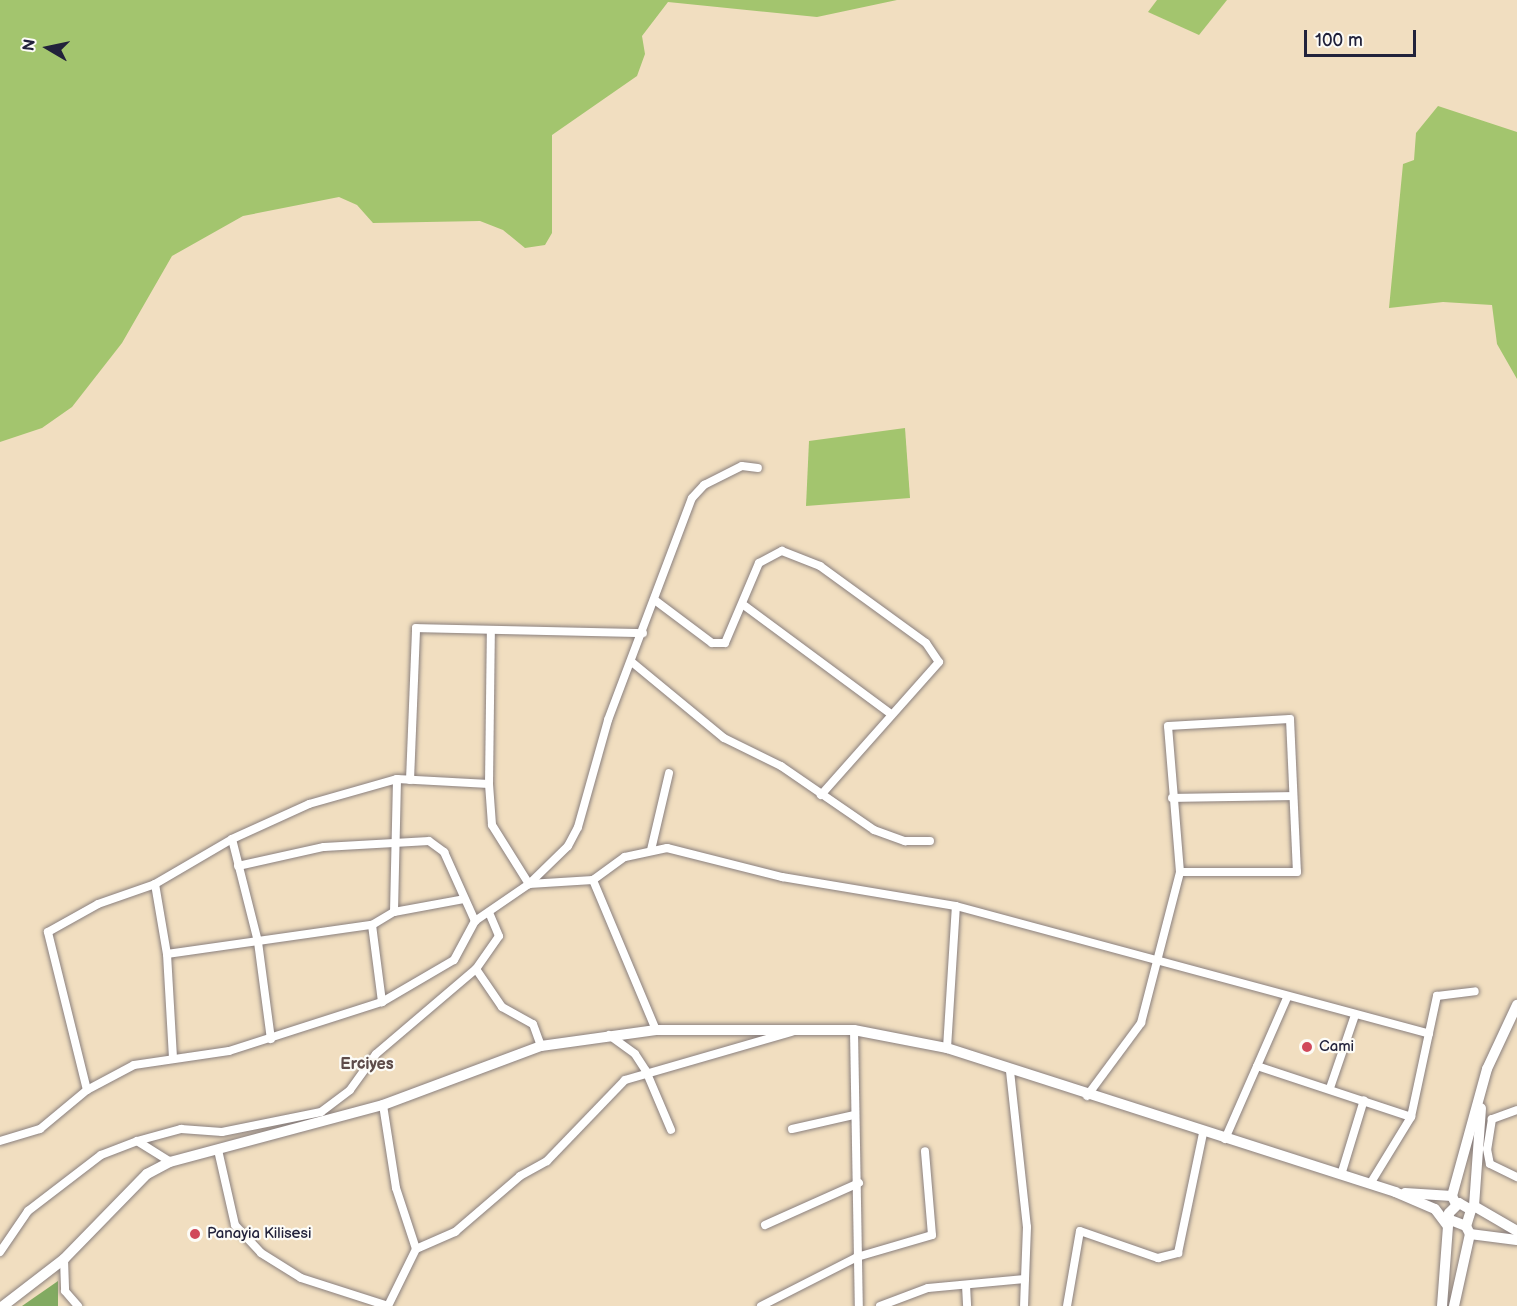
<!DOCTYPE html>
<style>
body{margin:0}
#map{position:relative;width:1517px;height:1306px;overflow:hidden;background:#f1dec0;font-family:"Balsamiq Sans",sans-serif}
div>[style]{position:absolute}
.green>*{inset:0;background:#a3c56e}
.forest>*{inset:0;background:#82aa61}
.roads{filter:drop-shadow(0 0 2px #8a807e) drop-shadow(0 0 2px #8a807e)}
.minor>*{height:8px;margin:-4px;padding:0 4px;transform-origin:4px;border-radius:4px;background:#fff}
.tertiary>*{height:10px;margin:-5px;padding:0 5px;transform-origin:5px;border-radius:5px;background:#fff}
.dots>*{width:16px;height:16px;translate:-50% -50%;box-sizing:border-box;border:3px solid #fdfcf7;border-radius:50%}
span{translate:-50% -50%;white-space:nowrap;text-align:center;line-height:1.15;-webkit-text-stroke:4.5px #fdfcf7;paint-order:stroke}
.poi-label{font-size:15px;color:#22223b}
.left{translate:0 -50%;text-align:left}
.neighbourhood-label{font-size:16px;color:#5e4c4a;font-weight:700}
.north{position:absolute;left:18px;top:18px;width:60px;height:60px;-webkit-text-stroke:4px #fdfcf7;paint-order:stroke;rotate:279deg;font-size:16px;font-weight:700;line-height:24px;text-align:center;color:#22223b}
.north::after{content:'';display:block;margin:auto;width:21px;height:27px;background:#22223b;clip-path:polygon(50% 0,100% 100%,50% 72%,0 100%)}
.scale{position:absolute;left:1304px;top:30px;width:112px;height:27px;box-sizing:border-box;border:3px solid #22223b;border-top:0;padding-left:8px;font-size:18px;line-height:21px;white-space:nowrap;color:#22223b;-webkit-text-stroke:4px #fdfcf7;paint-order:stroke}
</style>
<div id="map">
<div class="green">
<i style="clip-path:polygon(0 0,897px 0,817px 17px,668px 2px,642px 36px,645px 54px,637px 76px,552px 135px,552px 233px,545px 245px,525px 248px,503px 230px,480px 221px,373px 223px,357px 205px,339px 197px,243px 216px,172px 256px,122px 343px,72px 407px,42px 428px,0 442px)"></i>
<i style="clip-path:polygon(1157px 0,1227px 0,1199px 35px,1148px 12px)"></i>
<i style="clip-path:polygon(1438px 106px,1517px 132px,1517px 379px,1497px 344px,1492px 305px,1443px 302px,1389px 308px,1403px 164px,1414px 160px,1416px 133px)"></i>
<i style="clip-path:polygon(905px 428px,910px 498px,806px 506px,809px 441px)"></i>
</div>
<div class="forest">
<i style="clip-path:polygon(58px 1281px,58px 1306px,22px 1306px)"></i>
</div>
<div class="roads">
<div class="minor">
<i style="left:656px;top:601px;width:70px;rotate:36.9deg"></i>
<i style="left:712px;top:643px;width:13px"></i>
<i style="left:725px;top:643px;width:87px;rotate:-67deg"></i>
<i style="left:759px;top:563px;width:26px;rotate:-28deg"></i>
<i style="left:782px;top:551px;width:41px;rotate:21.5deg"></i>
<i style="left:820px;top:566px;width:131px;rotate:36deg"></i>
<i style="left:926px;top:643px;width:23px;rotate:56deg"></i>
<i style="left:939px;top:662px;width:178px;rotate:131.6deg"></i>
<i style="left:745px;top:606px;width:182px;rotate:36.5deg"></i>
<i style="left:633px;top:663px;width:118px;rotate:39.5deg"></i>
<i style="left:724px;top:738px;width:64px;rotate:26.2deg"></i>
<i style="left:781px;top:766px;width:113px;rotate:34.5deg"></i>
<i style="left:874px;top:830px;width:33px;rotate:20deg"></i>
<i style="left:905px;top:841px;width:25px"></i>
<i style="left:410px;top:780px;width:152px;rotate:-87.7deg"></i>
<i style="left:416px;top:628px;width:227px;rotate:1.3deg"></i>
<i style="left:489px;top:784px;width:154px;rotate:-89.3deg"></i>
<i style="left:1172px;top:798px;width:121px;rotate:-0.9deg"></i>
<i style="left:232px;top:839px;width:106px;rotate:75.8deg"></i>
<i style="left:258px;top:942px;width:98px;rotate:82.4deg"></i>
<i style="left:651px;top:850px;width:79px;rotate:-76.8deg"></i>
<i style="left:238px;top:866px;width:88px;rotate:-12.5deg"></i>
<i style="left:324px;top:847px;width:105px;rotate:-3.3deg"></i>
<i style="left:429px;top:841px;width:19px;rotate:36deg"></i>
<i style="left:444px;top:852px;width:76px;rotate:65.8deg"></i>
<i style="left:155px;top:884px;width:71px;rotate:80.3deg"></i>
<i style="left:167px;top:954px;width:104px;rotate:86.7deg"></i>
<i style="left:394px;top:912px;width:133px;rotate:-88.7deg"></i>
<i style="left:372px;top:925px;width:78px;rotate:82.6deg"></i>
<i style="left:167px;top:954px;width:207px;rotate:-8.1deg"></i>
<i style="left:372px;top:925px;width:26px;rotate:-31deg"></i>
<i style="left:394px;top:912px;width:71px;rotate:-10.5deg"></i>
<i style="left:476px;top:969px;width:46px;rotate:55.6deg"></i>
<i style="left:502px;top:1007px;width:35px;rotate:29deg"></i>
<i style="left:533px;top:1024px;width:23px;rotate:70deg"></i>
<i style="left:656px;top:1030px;width:163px;rotate:-112.8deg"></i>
<i style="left:593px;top:880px;width:39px;rotate:-36deg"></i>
<i style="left:625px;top:857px;width:43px;rotate:-12.1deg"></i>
<i style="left:667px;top:848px;width:119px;rotate:14.2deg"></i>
<i style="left:782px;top:877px;width:176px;rotate:9.5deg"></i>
<i style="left:956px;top:906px;width:490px;rotate:15.1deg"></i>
<i style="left:854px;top:1030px;width:276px;rotate:89deg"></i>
<i style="left:609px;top:1035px;width:32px;rotate:36deg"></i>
<i style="left:635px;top:1054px;width:20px;rotate:57deg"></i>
<i style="left:646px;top:1071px;width:64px;rotate:67deg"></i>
<i style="left:947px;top:1048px;width:142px;rotate:-86.4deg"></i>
<i style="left:1257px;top:1066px;width:162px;rotate:18.3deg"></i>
<i style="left:1010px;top:1071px;width:157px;rotate:83.8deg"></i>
<i style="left:1027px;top:1227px;width:52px;rotate:92.2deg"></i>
<i style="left:1330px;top:1088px;width:77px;rotate:-71.1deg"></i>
<i style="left:87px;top:1090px;width:163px;rotate:-103.9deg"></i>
<i style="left:48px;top:932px;width:57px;rotate:-29.2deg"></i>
<i style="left:98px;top:904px;width:60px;rotate:-19.3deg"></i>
<i style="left:155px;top:884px;width:89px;rotate:-30.3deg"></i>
<i style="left:232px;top:839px;width:85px;rotate:-24.4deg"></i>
<i style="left:309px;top:804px;width:91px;rotate:-15.9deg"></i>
<i style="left:397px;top:779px;width:92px;rotate:3.1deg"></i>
<i style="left:489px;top:784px;width:41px;rotate:85.8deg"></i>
<i style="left:492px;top:825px;width:70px;rotate:57.9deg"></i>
<i style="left:529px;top:884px;width:54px;rotate:-44.3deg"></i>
<i style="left:568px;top:846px;width:21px;rotate:-62deg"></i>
<i style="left:578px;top:827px;width:111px;rotate:-74.3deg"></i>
<i style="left:608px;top:720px;width:237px;rotate:-69.3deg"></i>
<i style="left:692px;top:498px;width:18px;rotate:-47deg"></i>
<i style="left:704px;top:485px;width:42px;rotate:-26.6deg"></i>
<i style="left:742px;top:466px;width:16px;rotate:7deg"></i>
<i style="left:1087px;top:1096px;width:91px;rotate:-53.5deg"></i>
<i style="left:1141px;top:1023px;width:156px;rotate:-75.5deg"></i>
<i style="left:1180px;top:872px;width:146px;rotate:-94.7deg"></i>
<i style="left:1168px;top:726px;width:122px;rotate:-3.3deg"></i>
<i style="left:1290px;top:719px;width:153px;rotate:87.4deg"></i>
<i style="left:1297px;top:872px;width:117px;rotate:180deg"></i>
<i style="left:383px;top:1105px;width:84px;rotate:81.1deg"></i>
<i style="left:396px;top:1188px;width:64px;rotate:71.8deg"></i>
<i style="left:1517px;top:1110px;width:27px;rotate:160deg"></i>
<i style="left:1492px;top:1119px;width:30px;rotate:99deg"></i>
<i style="left:1487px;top:1149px;width:15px;rotate:79deg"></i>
<i style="left:1490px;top:1164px;width:30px;rotate:26deg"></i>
<i style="left:792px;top:1129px;width:64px;rotate:-12.7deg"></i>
<i style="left:1225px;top:1139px;width:154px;rotate:-66.3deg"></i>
<i style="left:0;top:1141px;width:42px;rotate:-16.7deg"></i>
<i style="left:40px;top:1129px;width:61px;rotate:-39.7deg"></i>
<i style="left:87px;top:1090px;width:53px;rotate:-28deg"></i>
<i style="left:134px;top:1065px;width:96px;rotate:-8.4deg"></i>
<i style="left:229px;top:1051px;width:161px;rotate:-17.8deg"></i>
<i style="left:382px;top:1002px;width:83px;rotate:-30.3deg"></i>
<i style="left:454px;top:960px;width:44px;rotate:-61.7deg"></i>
<i style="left:475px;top:921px;width:65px;rotate:-34.4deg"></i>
<i style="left:529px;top:884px;width:64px;rotate:-3.6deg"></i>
<i style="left:137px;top:1141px;width:46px;rotate:-15.3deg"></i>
<i style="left:181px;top:1129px;width:41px;rotate:4.2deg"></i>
<i style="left:222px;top:1132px;width:101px;rotate:-11.4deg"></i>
<i style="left:321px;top:1112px;width:36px;rotate:-37deg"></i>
<i style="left:350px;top:1090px;width:44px;rotate:-54.2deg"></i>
<i style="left:376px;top:1054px;width:131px;rotate:-40.4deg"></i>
<i style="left:476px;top:969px;width:40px;rotate:-55.1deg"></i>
<i style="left:499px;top:936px;width:25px;rotate:-113deg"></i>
<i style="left:218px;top:1150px;width:77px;rotate:77.2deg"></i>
<i style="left:235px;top:1225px;width:38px;rotate:47deg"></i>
<i style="left:261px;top:1253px;width:47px;rotate:32deg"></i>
<i style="left:301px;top:1278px;width:91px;rotate:17.8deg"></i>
<i style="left:1341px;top:1175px;width:78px;rotate:-73deg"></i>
<i style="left:1370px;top:1184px;width:79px;rotate:-58.5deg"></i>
<i style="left:1411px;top:1117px;width:124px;rotate:-77.9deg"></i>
<i style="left:1437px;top:996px;width:38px;rotate:-7deg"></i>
<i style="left:765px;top:1225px;width:103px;rotate:-24.1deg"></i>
<i style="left:0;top:1252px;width:50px;rotate:-55.7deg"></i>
<i style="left:28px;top:1211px;width:92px;rotate:-37.5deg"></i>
<i style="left:101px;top:1155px;width:39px;rotate:-21deg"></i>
<i style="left:137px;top:1141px;width:39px;rotate:32deg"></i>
<i style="left:64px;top:1259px;width:32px;rotate:88deg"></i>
<i style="left:65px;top:1291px;width:20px;rotate:49deg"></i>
<i style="left:966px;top:1285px;width:21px;rotate:87deg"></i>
<i style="left:388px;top:1306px;width:64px;rotate:-63.8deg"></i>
<i style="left:416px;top:1249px;width:43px;rotate:-23.6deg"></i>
<i style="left:455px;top:1232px;width:86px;rotate:-40.7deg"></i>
<i style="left:520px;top:1176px;width:31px;rotate:-29deg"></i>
<i style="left:547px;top:1161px;width:112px;rotate:-46.1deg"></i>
<i style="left:625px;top:1080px;width:173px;rotate:-16.1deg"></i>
<i style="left:761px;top:1306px;width:108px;rotate:-27deg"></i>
<i style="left:857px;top:1257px;width:78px;rotate:-16.3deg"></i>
<i style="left:932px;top:1235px;width:84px;rotate:-94.8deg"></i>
<i style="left:880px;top:1306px;width:51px;rotate:-20.6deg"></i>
<i style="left:928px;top:1288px;width:97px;rotate:-5.3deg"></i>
<i style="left:1025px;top:1279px;width:27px;rotate:92deg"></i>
<i style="left:1067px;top:1306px;width:76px;rotate:-80.2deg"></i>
<i style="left:1080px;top:1231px;width:83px;rotate:19.1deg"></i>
<i style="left:1158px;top:1258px;width:21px;rotate:-14deg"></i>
<i style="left:1178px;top:1253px;width:123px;rotate:-78.2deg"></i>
</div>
<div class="tertiary">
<i style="left:1405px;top:1193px;width:47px;rotate:3.7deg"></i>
<i style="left:1456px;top:1204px;width:9px;rotate:-117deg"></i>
<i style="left:1452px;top:1196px;width:132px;rotate:-74.6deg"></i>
<i style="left:1487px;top:1069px;width:71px;rotate:-64.9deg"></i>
<i style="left:1474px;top:1206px;width:98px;rotate:-85.9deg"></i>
<i style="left:1474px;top:1206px;width:50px;rotate:30.2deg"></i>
<i style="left:1470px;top:1234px;width:47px;rotate:7.3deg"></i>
<i style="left:3px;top:1306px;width:77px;rotate:-37.6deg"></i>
<i style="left:64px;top:1259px;width:119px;rotate:-45.7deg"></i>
<i style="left:147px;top:1174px;width:26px;rotate:-28deg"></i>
<i style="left:170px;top:1162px;width:220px;rotate:-15deg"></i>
<i style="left:383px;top:1105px;width:169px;rotate:-20.5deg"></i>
<i style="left:541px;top:1046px;width:116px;rotate:-7.9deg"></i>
<i style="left:656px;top:1030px;width:198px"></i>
<i style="left:854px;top:1030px;width:95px;rotate:11deg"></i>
<i style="left:947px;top:1048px;width:471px;rotate:17.8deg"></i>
<i style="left:1395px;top:1192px;width:43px;rotate:23deg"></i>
<i style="left:1435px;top:1209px;width:20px;rotate:53deg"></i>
<i style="left:1442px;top:1306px;width:93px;rotate:-85.7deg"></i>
<i style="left:1449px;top:1213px;width:14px;rotate:-45deg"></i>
<i style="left:1459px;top:1203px;width:14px;rotate:30deg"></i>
<i style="left:1471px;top:1210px;width:17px;rotate:107deg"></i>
<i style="left:1466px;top:1226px;width:17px;rotate:-159deg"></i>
<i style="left:1454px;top:1306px;width:74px;rotate:-77.5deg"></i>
<i style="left:1470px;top:1234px;width:9px;rotate:-117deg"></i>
</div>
</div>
<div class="dots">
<i style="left:1307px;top:1047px;background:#d1495b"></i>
<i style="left:195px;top:1234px;background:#d1495b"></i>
</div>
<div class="poi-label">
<span class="left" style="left:1319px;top:1047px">Cami</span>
<span class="left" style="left:207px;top:1234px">Panayia Kilisesi</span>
</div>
<div class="neighbourhood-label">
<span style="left:367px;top:1065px">Erciyes</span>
</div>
<div class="north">N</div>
<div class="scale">100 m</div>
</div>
